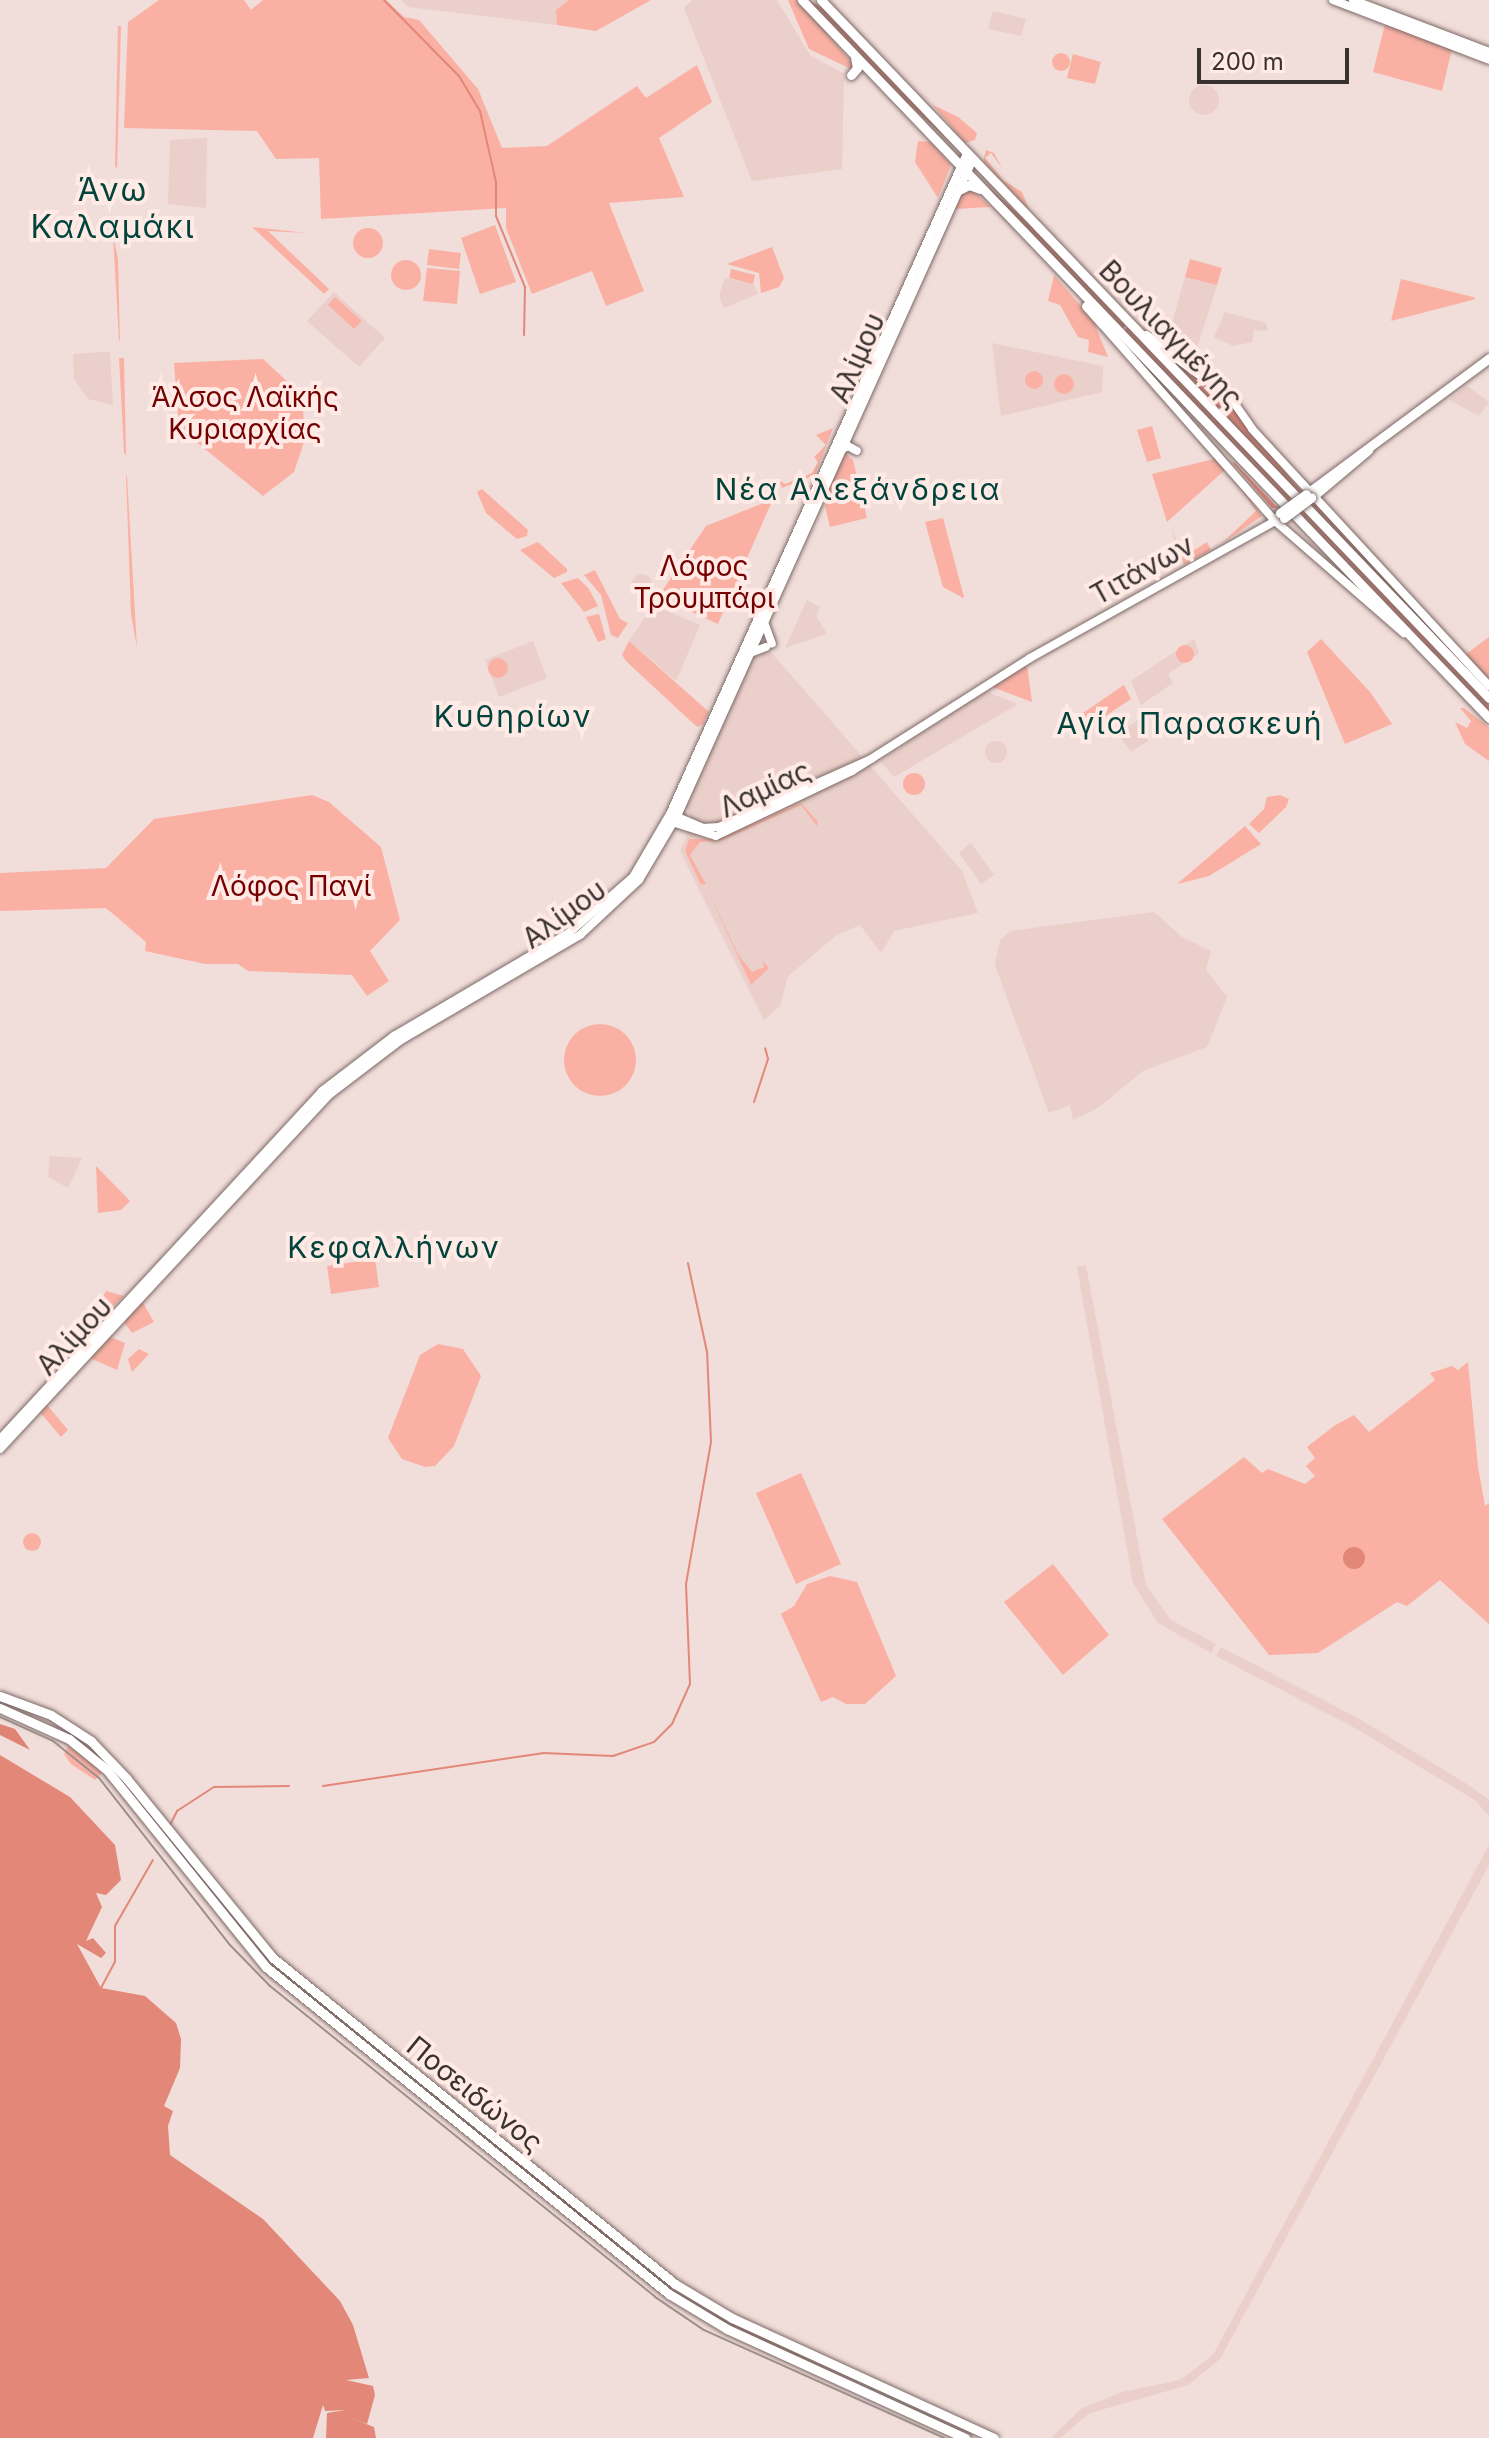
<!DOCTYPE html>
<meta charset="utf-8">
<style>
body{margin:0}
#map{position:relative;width:1489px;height:2438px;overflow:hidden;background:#f1ddd9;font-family:Inter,sans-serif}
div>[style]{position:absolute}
.built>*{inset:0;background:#ebcfca}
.round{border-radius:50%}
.green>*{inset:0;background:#fab1a4}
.forest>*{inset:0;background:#df8375}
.water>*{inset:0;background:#e38778}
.stream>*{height:2px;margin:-1px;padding:0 1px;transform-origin:1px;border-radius:1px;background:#e38778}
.roads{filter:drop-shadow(0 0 2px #7b6966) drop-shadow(0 0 2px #7b6966)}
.secondary>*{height:8px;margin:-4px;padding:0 4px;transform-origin:4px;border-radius:4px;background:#fff}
.primary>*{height:9px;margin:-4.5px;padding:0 4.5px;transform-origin:4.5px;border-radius:4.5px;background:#fff}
.trunk>*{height:9px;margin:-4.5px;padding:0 4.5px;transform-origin:4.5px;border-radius:4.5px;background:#fff}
.tram>*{height:2px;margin:-1px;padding:0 1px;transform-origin:1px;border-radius:1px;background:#9c8e8b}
.bridges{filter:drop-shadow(0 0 2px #7b6966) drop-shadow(0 0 2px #7b6966)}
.primary-bridge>*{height:9px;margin:-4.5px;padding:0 4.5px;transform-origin:4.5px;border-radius:4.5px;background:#fff}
span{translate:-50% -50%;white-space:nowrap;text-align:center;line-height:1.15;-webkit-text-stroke:8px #ffeae6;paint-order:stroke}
.street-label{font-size:28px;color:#38312f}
.park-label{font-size:28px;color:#750000}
.neighbourhood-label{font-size:30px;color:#02433c;letter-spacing:2px}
.quarter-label{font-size:32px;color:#02433c;letter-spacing:2px}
.scale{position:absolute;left:1197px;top:48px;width:152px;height:36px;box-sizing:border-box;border:4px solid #38312f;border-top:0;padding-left:10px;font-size:24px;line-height:28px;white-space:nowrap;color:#38312f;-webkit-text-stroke:6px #ffeae6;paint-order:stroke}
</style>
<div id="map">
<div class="built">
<i style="clip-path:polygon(401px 0,569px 0,570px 2px,556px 10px,557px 25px,408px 7px)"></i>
<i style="clip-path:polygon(692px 0,777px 0,810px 55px,844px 74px,842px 169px,752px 181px,684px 8px)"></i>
<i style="clip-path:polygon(993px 11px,1026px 19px,1021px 36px,988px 29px)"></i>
<i class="round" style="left:1189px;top:85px;width:30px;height:30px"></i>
<i style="clip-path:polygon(207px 138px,206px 208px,168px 204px,170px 140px)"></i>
<i style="clip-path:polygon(1185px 277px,1217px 285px,1197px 348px,1170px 330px)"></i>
<i style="clip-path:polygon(725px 278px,753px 284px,758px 294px,724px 308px,719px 296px)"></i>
<i style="clip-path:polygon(334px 292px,385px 338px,359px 367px,307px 321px)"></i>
<i style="clip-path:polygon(1225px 312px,1266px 323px,1268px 331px,1254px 330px,1252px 342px,1233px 346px,1214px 337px)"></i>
<i style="clip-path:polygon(992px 343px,1103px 366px,1102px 392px,1001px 416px)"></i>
<i style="clip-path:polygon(104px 352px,110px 352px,113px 405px,88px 399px,74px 379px,73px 354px)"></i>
<i style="clip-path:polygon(1467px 386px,1489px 402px,1479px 416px,1449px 400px)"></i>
<i class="round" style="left:632px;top:574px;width:20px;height:20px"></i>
<i style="clip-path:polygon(807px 600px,820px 607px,816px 616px,827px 634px,785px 648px)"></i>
<i style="clip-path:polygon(653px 605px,700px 625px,676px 681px,629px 641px)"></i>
<i style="clip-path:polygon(1194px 639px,1199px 653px,1168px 674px,1173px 683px,1141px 705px,1131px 681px)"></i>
<i style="clip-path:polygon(533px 641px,547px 678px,499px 697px,485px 660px)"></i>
<i style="clip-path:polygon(770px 651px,962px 871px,978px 913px,894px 931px,881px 953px,860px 925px,837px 935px,788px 976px,780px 1006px,764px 1020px,680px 851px,693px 822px,686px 805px,751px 658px)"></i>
<i style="clip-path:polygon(985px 691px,1018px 704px,894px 777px,880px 761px)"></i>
<i style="clip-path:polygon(1139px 719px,1148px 741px,1131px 752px,1118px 734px)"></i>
<i class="round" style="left:985px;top:741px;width:22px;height:22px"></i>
<i style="clip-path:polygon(971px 843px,994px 875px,981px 884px,959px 853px)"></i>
<i style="clip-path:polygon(1154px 912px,1182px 937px,1211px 951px,1206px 970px,1227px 997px,1207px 1047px,1143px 1071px,1099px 1107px,1073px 1120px,1070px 1105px,1049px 1113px,995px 965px,1000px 940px,1010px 931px)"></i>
<i style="clip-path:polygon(50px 1156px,82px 1158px,68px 1188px,48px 1177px)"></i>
<i style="clip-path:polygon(1086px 1265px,1146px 1585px,1171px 1620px,1216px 1644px,1211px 1653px,1158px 1623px,1133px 1583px,1077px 1267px)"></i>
<i style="clip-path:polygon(1221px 1647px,1356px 1717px,1464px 1782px,1489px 1800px,1489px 1816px,1475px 1800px,1355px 1728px,1216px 1656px)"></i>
<i style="clip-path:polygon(1489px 1845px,1489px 1865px,1220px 2359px,1188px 2385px,1090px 2413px,1060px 2438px,1051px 2438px,1081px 2409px,1122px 2392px,1180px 2380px,1213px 2355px)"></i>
</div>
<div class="green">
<i style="clip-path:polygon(159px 0,244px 0,251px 10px,263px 0,386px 0,404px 17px,419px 20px,478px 89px,502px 148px,547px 146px,637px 86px,646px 98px,697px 65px,712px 102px,659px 138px,684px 197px,609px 203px,644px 291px,606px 306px,592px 271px,532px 294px,506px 228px,506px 208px,321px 219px,319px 158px,276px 159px,257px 131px,124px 128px,128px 22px)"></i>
<i style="clip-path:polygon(569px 0,651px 0,596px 31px,557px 25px,556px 10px)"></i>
<i style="clip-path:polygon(788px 0,796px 0,822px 28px,854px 65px,851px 69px,809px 49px)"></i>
<i style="clip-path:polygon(1385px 24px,1452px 49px,1442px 91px,1373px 72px)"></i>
<i style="clip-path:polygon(118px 26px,121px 26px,117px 169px,115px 165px)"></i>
<i class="round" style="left:1052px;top:53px;width:18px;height:18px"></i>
<i style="clip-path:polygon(1073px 54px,1101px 62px,1095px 84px,1067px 78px)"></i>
<i style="clip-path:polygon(933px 105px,958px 117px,977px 133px,975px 140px,965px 143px)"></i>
<i style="clip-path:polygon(918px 141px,931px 142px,951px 165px,938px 198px,915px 162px)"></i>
<i style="clip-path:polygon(986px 150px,994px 153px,1002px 168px,991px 153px,985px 158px,1003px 180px,1022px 192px,1029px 210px,983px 161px)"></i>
<i style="clip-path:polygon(972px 190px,991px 207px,954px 209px,960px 195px)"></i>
<i style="clip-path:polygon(495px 225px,516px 282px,480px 294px,461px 238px)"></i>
<i style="clip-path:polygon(252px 227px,307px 233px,268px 231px,329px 289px,324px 294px)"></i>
<i class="round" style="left:353px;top:228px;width:30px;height:30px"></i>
<i style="clip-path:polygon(113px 235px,118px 259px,120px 341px,119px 340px)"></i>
<i style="clip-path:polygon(772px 247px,784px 278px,779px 287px,761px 293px,759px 273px,727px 264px)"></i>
<i style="clip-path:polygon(429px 249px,461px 253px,459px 269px,427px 265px)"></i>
<i style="clip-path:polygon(1190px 259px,1222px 268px,1217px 285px,1185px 277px)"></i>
<i class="round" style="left:391px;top:260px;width:30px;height:30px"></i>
<i style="clip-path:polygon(427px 268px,460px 271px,457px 304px,423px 301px)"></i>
<i style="clip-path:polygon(731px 269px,755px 275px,753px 284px,729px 278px)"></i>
<i style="clip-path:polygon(1054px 275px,1093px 320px,1108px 357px,1088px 352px,1089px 340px,1078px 337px,1060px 305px,1048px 301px)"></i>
<i style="clip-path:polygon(1401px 279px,1473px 297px,1476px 299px,1391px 321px)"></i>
<i style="clip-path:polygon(335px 297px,362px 321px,354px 329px,328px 305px)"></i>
<i style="clip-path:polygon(1139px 319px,1209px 365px,1217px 380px,1186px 362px)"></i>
<i style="clip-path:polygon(119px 358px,124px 358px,126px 456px,124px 452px)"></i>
<i style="clip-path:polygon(263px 359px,302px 395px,305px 439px,294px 472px,263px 496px,179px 428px,174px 363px)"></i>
<i class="round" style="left:1025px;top:371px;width:18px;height:18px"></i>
<i class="round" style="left:1054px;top:374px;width:20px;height:20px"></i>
<i style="clip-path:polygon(1152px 426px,1161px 458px,1147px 462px,1137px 430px)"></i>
<i style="clip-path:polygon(833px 428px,815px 475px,782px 488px,779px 480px,785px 484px,812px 473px,818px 462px,814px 457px,826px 445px,816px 435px)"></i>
<i style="clip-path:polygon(844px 452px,853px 460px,867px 518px,830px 527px,823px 498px)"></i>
<i style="clip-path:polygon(1218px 458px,1226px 469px,1167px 522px,1152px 474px)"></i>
<i style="clip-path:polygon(1231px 474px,1262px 516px,1221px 544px,1256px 511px)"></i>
<i style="clip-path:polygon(126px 475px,127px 477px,137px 648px,131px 614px)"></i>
<i style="clip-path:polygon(482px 489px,528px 530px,527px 536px,517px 539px,486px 513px,477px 492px)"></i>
<i style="clip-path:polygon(773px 499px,718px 624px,658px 597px,706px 526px)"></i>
<i style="clip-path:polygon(943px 518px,964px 597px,963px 598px,943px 587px,925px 522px)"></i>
<i style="clip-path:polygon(1171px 527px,1183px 557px,1207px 542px,1211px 550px,1184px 565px)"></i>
<i style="clip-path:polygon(538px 542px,567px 569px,567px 572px,554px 578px,520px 550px)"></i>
<i style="clip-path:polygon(595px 570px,620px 619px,628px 623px,618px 638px,611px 635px,601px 595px,584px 575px)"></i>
<i style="clip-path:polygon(578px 578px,589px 589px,598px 606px,584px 612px,561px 583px)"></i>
<i style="clip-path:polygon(599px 614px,606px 639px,598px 642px,586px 617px)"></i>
<i style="clip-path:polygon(1489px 637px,1489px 682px,1466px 654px)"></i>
<i style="clip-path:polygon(1321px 639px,1370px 692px,1392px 724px,1345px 744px,1307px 652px)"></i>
<i style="clip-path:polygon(629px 641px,709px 712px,703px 724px,697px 727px,627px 662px,622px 655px)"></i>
<i class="round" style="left:1176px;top:645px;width:18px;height:18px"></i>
<i class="round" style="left:488px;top:658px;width:20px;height:20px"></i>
<i style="clip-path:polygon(1027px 665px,1032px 702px,992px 687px,1025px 665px)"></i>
<i style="clip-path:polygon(1124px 685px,1131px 699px,1089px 727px,1083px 713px)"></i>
<i style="clip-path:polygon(1460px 708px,1464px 708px,1489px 727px,1489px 761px,1465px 744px,1455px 722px,1467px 728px,1471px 721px)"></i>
<i class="round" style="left:903px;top:773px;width:22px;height:22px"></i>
<i style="clip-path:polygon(312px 795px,329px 802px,381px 847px,400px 920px,370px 951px,389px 981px,367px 996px,352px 975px,248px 971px,238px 964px,205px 964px,145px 951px,146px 942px,106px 908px,0 911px,0 873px,106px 868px,154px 819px)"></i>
<i style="clip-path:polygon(1280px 795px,1289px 799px,1286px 807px,1259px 833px,1249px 824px,1264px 809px,1267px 797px)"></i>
<i style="clip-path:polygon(801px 803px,818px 822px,817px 826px,801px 805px,723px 840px,700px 842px,690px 855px,706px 884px,701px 885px,685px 851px,689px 839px,718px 839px)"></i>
<i style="clip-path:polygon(1245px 826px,1261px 844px,1209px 876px,1177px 884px)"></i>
<i style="clip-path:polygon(707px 889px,739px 956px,752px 972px,764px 967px,763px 961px,769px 968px,751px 985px)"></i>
<i class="round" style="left:564px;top:1024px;width:72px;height:72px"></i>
<i style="clip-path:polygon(96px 1166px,130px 1201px,121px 1210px,98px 1213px)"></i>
<i style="clip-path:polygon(375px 1259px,379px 1287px,331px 1294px,327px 1266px)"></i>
<i style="clip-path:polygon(106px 1291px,124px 1296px,102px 1316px,97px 1309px)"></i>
<i style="clip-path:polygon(142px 1301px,154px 1322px,132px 1333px,124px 1322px)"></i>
<i class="round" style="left:74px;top:1321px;width:18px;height:18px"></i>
<i style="clip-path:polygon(110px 1337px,125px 1343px,117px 1370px,90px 1358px)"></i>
<i style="clip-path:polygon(438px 1344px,463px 1349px,481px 1376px,454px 1446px,435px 1466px,425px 1467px,402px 1459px,388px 1438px,420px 1355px)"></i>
<i style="clip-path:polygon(139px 1349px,149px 1354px,132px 1372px,128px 1359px)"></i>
<i style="clip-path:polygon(1468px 1362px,1478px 1467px,1485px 1506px,1489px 1503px,1489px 1624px,1440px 1580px,1407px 1606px,1397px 1602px,1318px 1653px,1269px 1655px,1162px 1519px,1244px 1457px,1262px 1473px,1268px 1469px,1305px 1484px,1315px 1476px,1306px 1466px,1315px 1458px,1307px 1447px,1334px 1426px,1354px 1415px,1369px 1432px,1435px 1380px,1430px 1373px,1452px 1366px,1458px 1370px)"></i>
<i style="clip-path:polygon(47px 1405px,68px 1430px,61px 1437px,40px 1412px)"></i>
<i style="clip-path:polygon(801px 1473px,841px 1564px,796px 1584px,756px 1493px)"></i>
<i class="round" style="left:23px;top:1533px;width:18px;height:18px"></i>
<i style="clip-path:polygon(1053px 1564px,1109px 1635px,1063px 1675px,1004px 1602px)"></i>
<i style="clip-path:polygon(830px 1576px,857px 1582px,896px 1676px,865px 1704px,846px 1704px,833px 1697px,821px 1702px,781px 1614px,794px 1606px,807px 1584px)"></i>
<i style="clip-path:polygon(68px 1746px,85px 1758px,102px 1773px,95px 1780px,71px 1764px,64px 1754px)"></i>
</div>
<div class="forest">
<i style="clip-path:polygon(808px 0,824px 9px,957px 148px,903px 99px)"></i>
<i style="clip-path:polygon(977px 177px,1035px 229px,1126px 325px,1122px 329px)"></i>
<i style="clip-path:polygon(1128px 327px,1292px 498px,1287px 502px,1124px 331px)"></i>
<i style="clip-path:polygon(1164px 352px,1227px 401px,1301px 491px,1299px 493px)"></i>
<i style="clip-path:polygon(1232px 462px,1235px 463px,1278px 508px,1272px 508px)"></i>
<i style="clip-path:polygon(1315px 503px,1412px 607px,1447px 647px,1311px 505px)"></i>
<i style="clip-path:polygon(1304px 510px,1489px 703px,1489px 712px,1299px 514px)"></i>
<i style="clip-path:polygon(0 1724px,15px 1729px,30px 1750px,0 1735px)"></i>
<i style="clip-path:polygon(495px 2144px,615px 2241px,613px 2243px,493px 2146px)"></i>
<i style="clip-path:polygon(627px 2255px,704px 2309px,867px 2388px,712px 2316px)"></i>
</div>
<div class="water">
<i class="round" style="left:1343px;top:1547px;width:22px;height:22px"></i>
<i style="clip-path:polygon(0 1755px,70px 1797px,115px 1845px,121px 1880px,106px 1895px,96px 1893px,102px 1907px,86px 1941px,93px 1938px,106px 1953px,101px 1958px,77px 1944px,101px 1988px,145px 1996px,176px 2023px,181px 2039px,180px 2068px,164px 2106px,173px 2111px,168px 2126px,170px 2155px,263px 2219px,340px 2301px,353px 2325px,369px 2378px,346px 2380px,373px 2386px,375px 2395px,367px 2424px,350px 2418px,374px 2427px,376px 2438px,326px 2438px,327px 2413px,346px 2410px,325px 2411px,323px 2405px,313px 2438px,0 2438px)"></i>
</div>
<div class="stream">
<i style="left:384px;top:0;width:107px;rotate:45.4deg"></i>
<i style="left:459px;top:76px;width:41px;rotate:59deg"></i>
<i style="left:480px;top:111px;width:73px;rotate:77.3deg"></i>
<i style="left:496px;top:182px;width:34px;rotate:90deg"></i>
<i style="left:496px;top:216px;width:77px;rotate:67.8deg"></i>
<i style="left:525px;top:287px;width:48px;rotate:91.2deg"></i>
<i style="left:754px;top:1102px;width:45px;rotate:-72deg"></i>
<i style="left:768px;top:1059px;width:11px;rotate:-105deg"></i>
<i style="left:323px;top:1786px;width:222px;rotate:-8.5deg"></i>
<i style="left:543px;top:1753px;width:70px;rotate:2.5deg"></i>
<i style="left:613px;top:1756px;width:43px;rotate:-18.9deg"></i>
<i style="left:654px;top:1742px;width:25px;rotate:-45deg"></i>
<i style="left:672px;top:1724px;width:44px;rotate:-65.8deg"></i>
<i style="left:690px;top:1684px;width:100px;rotate:-92.3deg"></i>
<i style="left:686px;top:1584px;width:144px;rotate:-80deg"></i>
<i style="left:711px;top:1442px;width:90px;rotate:-92.5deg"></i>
<i style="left:707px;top:1352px;width:91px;rotate:-102.1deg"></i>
<i style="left:170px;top:1825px;width:16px;rotate:-63deg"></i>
<i style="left:177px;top:1811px;width:44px;rotate:-33deg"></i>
<i style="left:214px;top:1787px;width:75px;rotate:-0.8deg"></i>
<i style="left:101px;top:1988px;width:30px;rotate:-62deg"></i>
<i style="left:115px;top:1962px;width:36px;rotate:-90deg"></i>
<i style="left:115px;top:1926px;width:76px;rotate:-60.1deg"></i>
</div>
<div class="roads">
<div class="secondary">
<i style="left:1333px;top:0;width:167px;rotate:21deg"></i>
<i style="left:1353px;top:0;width:146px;rotate:20.9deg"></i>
<i style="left:1102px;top:324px;width:262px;rotate:48.7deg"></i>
<i style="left:1275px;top:521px;width:171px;rotate:41deg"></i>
<i style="left:1230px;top:397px;width:39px;rotate:55deg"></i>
<i style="left:1252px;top:429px;width:350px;rotate:47.3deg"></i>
<i style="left:841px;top:450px;width:8px;rotate:-30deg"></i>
<i style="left:848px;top:446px;width:10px;rotate:29deg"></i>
<i style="left:764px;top:622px;width:23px;rotate:70deg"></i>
<i style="left:750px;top:653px;width:17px;rotate:-21deg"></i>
<i style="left:675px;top:816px;width:30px;rotate:23deg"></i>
<i style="left:703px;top:828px;width:16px;rotate:-4deg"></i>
<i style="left:719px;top:827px;width:167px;rotate:-24.1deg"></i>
<i style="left:672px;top:822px;width:46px;rotate:17.7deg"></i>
<i style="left:716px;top:836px;width:151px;rotate:-25.5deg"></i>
<i style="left:852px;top:771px;width:211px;rotate:-32.4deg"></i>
<i style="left:1030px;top:658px;width:281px;rotate:-29.2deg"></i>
<i style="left:0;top:1439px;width:474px;rotate:-47.2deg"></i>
<i style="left:322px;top:1091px;width:91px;rotate:-37.4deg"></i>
<i style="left:394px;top:1036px;width:203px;rotate:-30.5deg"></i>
<i style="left:569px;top:933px;width:85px;rotate:-41.2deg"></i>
<i style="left:633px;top:877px;width:73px;rotate:-59.6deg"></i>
<i style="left:670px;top:814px;width:725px;rotate:-65.8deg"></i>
<i style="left:0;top:1449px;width:483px;rotate:-47.1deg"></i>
<i style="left:329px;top:1095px;width:91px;rotate:-37.4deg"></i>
<i style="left:401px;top:1040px;width:208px;rotate:-30.4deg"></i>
<i style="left:580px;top:935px;width:81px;rotate:-43deg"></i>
<i style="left:639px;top:880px;width:74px;rotate:-59.3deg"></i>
<i style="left:677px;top:816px;width:721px;rotate:-65.75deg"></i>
</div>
<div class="primary">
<i style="left:802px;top:0;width:994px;rotate:46.26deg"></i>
<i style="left:821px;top:0;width:966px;rotate:46.26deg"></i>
<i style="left:851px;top:75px;width:9px;rotate:-49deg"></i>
<i style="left:857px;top:68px;width:11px;rotate:-100deg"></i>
<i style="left:955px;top:192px;width:16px;rotate:-27deg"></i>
<i style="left:969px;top:185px;width:12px;rotate:20deg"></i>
<i style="left:1086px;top:306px;width:24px;rotate:48deg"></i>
<i style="left:1146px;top:335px;width:104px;rotate:36.4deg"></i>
<i style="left:1306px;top:494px;width:228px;rotate:-36.6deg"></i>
<i style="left:1311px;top:498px;width:75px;rotate:-40.1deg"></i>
<i style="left:1275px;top:521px;width:9px;rotate:-58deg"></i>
</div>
<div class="trunk">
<i style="left:0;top:1696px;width:54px;rotate:20.4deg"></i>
<i style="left:51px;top:1715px;width:48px;rotate:33deg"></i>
<i style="left:91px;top:1741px;width:52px;rotate:46.5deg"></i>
<i style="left:127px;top:1779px;width:231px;rotate:50.8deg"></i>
<i style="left:273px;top:1958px;width:518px;rotate:39.04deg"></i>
<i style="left:675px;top:2284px;width:66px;rotate:30.8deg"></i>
<i style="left:732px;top:2318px;width:288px;rotate:24.6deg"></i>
<i style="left:0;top:1708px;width:76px;rotate:24.2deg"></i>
<i style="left:69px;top:1739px;width:49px;rotate:39.2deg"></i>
<i style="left:107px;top:1770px;width:253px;rotate:51.1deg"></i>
<i style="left:266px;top:1967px;width:519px;rotate:39.06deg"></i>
<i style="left:669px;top:2294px;width:68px;rotate:31.1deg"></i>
<i style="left:727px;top:2329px;width:262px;rotate:24.6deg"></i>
</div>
</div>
<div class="tram">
<i style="left:0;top:1717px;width:58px;rotate:24.4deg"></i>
<i style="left:53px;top:1741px;width:59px;rotate:38.8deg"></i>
<i style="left:99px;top:1778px;width:212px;rotate:51.9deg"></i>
<i style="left:230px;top:1945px;width:57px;rotate:45.7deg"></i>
<i style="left:270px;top:1986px;width:495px;rotate:38.9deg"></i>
<i style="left:655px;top:2297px;width:59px;rotate:34deg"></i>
<i style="left:704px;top:2330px;width:263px;rotate:24.2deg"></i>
</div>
<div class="bridges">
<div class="primary-bridge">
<i style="left:1280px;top:513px;width:32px;rotate:-36deg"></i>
<i style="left:1284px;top:518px;width:34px;rotate:-37deg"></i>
</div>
</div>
<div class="street-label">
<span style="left:1171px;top:334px;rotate:46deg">Βουλιαγμένης</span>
<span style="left:857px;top:358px;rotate:-66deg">Αλίμου</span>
<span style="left:1142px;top:570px;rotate:-29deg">Τιτάνων</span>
<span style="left:765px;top:789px;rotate:-25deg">Λαμίας</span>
<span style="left:564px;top:914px;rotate:-36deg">Αλίμου</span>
<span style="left:74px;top:1336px;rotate:-47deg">Αλίμου</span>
<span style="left:475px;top:2094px;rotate:39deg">Ποσειδώνος</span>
</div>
<div class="park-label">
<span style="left:245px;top:413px">Άλσος Λαϊκής<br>Κυριαρχίας</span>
<span style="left:704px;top:582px">Λόφος<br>Τρουμπάρι</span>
<span style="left:291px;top:886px">Λόφος Πανί</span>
</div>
<div class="neighbourhood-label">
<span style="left:858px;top:489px">Νέα Αλεξάνδρεια</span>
<span style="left:513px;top:716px">Κυθηρίων</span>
<span style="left:1190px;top:723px">Αγία Παρασκευή</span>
<span style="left:394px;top:1247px">Κεφαλλήνων</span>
</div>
<div class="quarter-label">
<span style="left:113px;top:209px">Άνω<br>Καλαμάκι</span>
</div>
<div class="scale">200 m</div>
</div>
